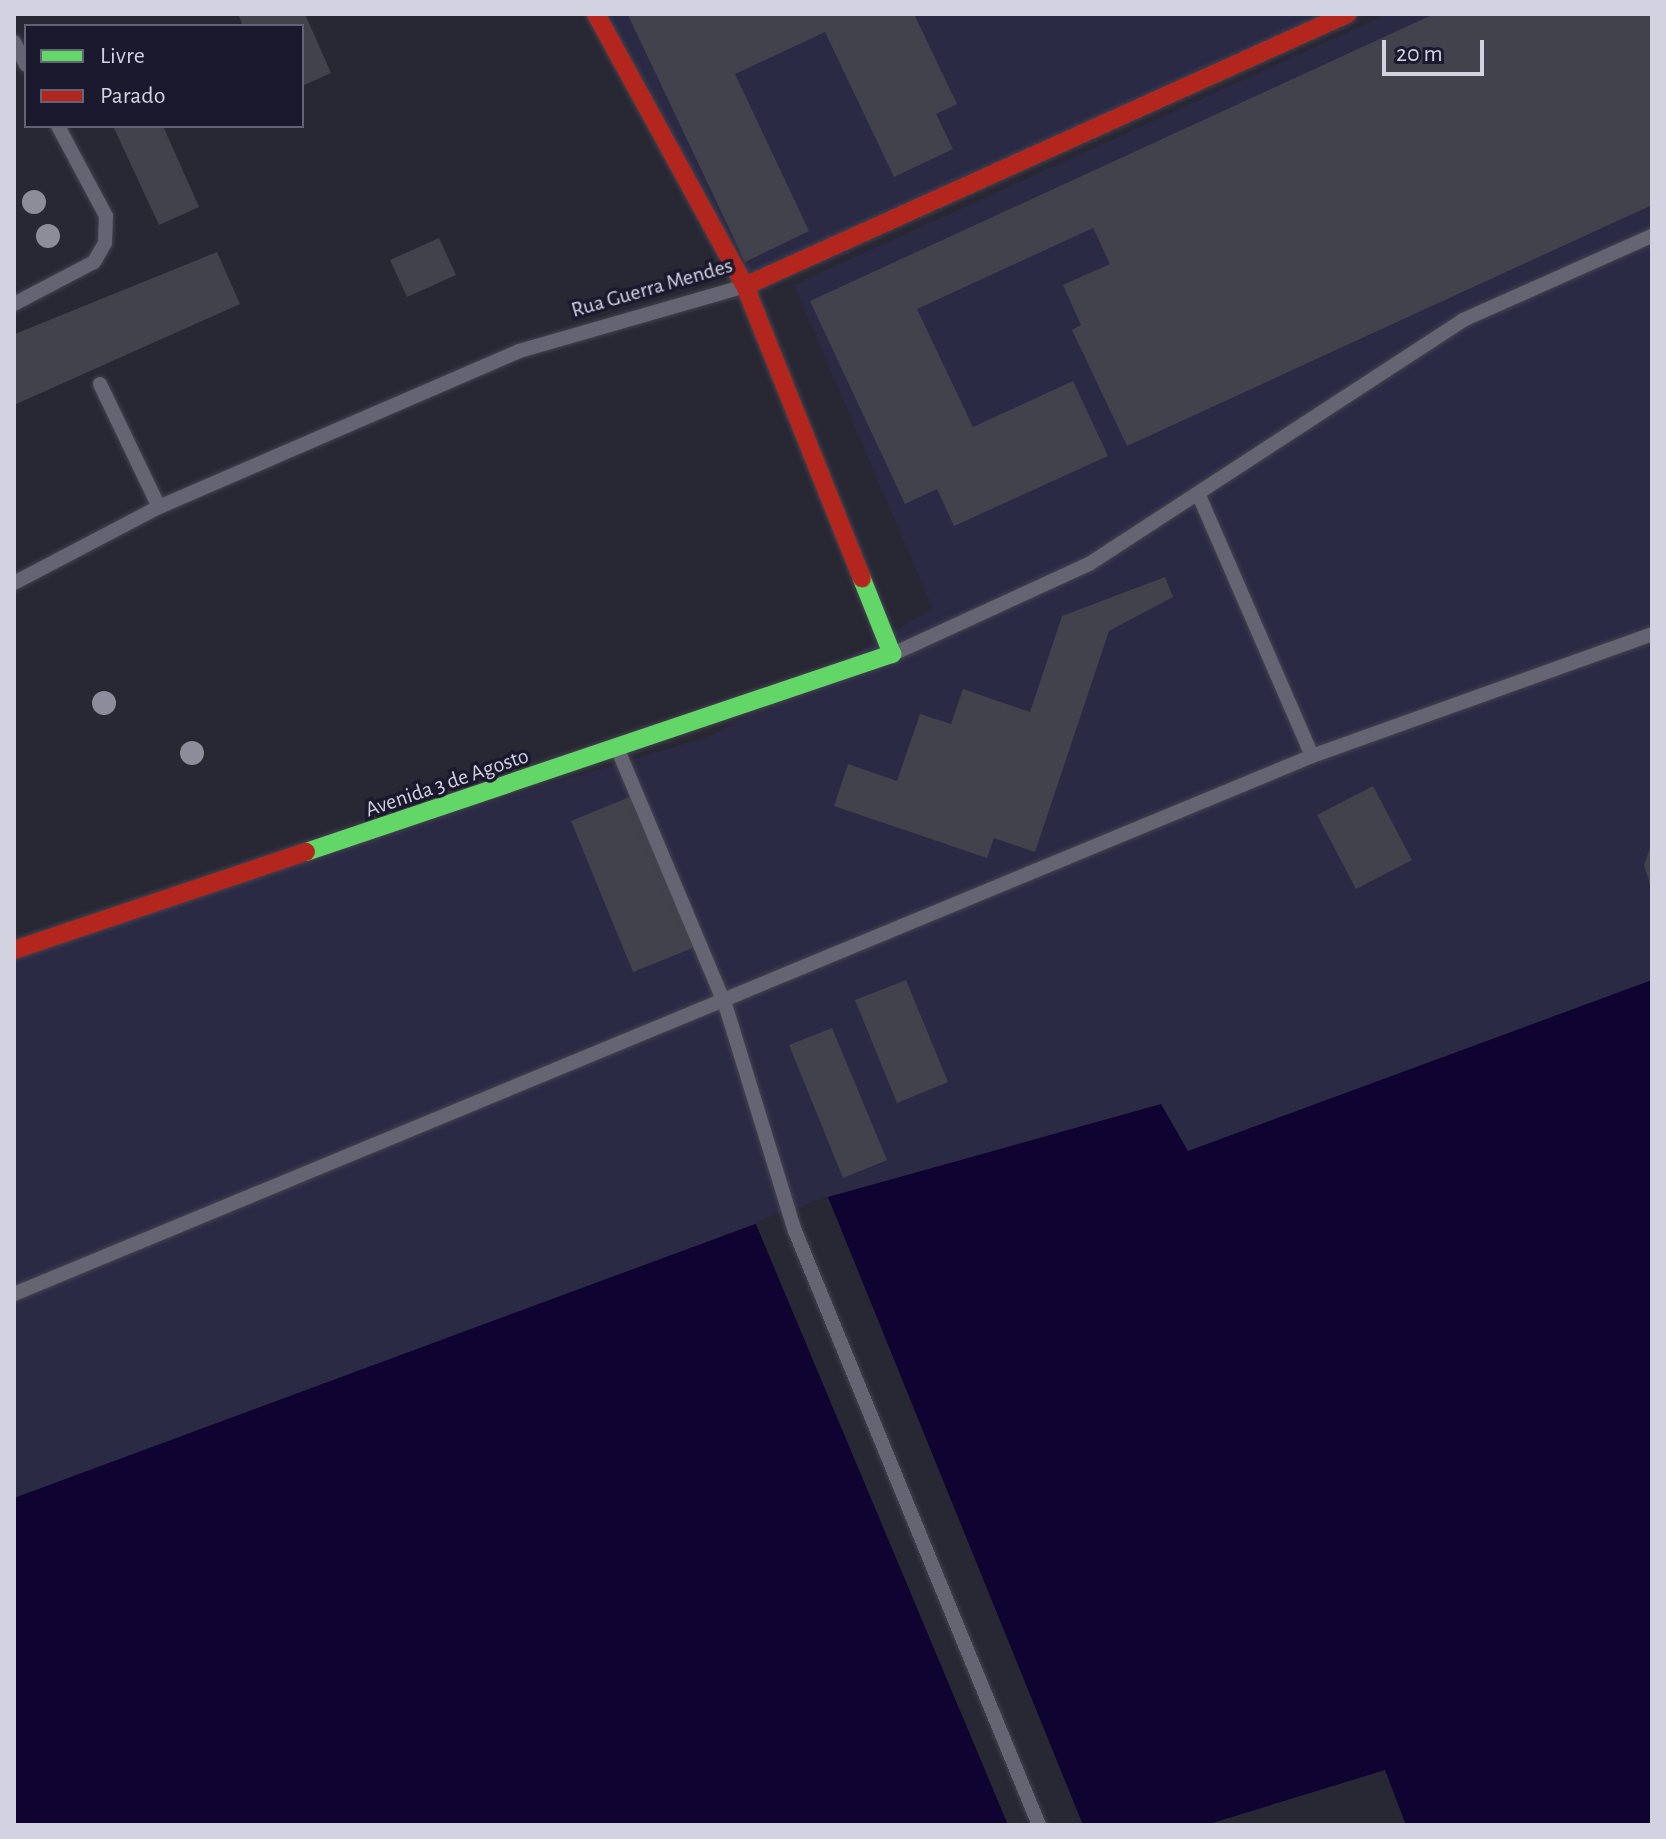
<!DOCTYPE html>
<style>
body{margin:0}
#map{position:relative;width:1666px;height:1839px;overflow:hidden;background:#282734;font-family:"Alegreya Sans",sans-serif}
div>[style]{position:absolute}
.built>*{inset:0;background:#2b2a45}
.water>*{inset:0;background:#0f0431}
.pier>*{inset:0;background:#282734}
.building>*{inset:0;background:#42424c}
.roads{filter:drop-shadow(0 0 2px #44434f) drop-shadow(0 0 2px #44434f)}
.lane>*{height:14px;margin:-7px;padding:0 7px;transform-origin:7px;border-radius:7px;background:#646473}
.fast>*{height:18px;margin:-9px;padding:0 9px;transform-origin:9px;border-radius:9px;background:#63d668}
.jam>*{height:18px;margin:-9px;padding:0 9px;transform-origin:9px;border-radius:9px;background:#b3261e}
.trees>*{width:24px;height:24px;margin:-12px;border-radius:50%;background:#8c8c9b}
span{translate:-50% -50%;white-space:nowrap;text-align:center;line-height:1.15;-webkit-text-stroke:7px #1a192e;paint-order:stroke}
.street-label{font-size:22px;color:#d2d2e1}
.frame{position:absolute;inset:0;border:16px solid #d2d2e1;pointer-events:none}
.legend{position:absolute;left:24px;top:24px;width:280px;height:104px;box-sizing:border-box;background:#1a192e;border:2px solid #646376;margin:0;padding:10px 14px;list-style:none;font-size:24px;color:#d2d2e1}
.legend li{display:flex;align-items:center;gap:16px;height:40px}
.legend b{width:40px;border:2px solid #646376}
.scale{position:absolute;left:1382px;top:40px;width:102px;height:36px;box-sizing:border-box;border:4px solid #d2d2e1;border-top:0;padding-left:10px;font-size:24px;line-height:28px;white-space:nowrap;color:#d2d2e1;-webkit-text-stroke:6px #1a192e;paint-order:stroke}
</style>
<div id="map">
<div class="built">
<i style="clip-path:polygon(596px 14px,1347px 14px,745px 286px)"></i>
<i style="clip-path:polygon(1387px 14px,1652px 14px,1652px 1218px,14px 1825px,14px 944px,711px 736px,933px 609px,794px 285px)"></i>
</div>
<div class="water">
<i style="clip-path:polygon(1652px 980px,1652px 1825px,14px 1825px,14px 1498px,828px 1197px,1161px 1104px,1188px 1151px)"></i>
</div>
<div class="pier">
<i style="clip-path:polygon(828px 1197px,1083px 1825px,1008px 1825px,755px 1222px)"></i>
<i style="clip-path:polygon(1385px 1770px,1406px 1825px,1206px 1825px)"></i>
</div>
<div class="building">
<i style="clip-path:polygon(238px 14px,305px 14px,331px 73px,302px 86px,302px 26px,243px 26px)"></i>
<i style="clip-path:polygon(914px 14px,957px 104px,936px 114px,953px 149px,894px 177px,825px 32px,735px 74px,809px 231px,745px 262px,628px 15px)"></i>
<i style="clip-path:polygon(1434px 14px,1652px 14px,1652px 205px,1127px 446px,1072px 330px,1081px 325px,1063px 285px,1110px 264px,1093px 228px,917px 309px,973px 427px,1073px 381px,1108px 456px,954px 526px,937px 489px,905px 504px,810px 301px)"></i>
<i style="clip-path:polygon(113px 126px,163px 126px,199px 207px,159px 225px)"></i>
<i style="clip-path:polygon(439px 238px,456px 275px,407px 297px,390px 260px)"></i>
<i style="clip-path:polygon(217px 252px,240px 304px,14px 405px,15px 334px)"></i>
<i style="clip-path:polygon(1165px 577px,1173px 597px,1109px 631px,1035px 852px,994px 838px,987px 858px,834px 806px,848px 764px,897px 781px,920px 714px,951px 724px,963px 689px,1030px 712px,1062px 616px)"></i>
<i style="clip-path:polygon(1373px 786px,1412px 860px,1356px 889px,1317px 815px)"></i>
<i style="clip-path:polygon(632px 796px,695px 947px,633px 972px,571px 821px)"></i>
<i style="clip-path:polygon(1652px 843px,1652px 891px,1644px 865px)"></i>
<i style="clip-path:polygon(906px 980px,948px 1082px,897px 1103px,855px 1000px)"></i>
<i style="clip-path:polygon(832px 1028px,887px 1160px,843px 1178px,789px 1045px)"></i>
</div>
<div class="roads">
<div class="lane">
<i style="left:14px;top:42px;width:26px;rotate:62deg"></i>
<i style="left:14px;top:304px;width:90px;rotate:-27.7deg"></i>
<i style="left:94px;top:262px;width:22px;rotate:-60deg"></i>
<i style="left:105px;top:243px;width:27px;rotate:-88deg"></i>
<i style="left:106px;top:216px;width:102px;rotate:-118.1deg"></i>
<i style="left:100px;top:384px;width:136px;rotate:64.4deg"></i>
<i style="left:1200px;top:498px;width:281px;rotate:66.5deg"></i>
<i style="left:14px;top:583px;width:164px;rotate:-27.7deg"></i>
<i style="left:159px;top:507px;width:392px;rotate:-23.4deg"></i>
<i style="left:519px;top:351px;width:235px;rotate:-16deg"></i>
<i style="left:893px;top:654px;width:216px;rotate:-24.7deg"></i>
<i style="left:1089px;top:564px;width:447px;rotate:-33.1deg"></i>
<i style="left:1463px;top:320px;width:207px;rotate:-24deg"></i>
<i style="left:618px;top:750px;width:276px;rotate:67.2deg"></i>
<i style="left:725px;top:1004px;width:238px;rotate:72.9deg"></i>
<i style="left:795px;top:1231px;width:642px;rotate:67.67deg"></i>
<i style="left:14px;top:1294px;width:1405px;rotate:-22.51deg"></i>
<i style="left:1312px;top:756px;width:361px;rotate:-19.7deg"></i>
</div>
<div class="fast">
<i style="left:306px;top:852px;width:619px;rotate:-18.67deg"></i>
<i style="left:892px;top:654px;width:81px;rotate:-111.8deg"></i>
</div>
<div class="jam">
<i style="left:596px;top:14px;width:310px;rotate:61.3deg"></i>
<i style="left:745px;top:286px;width:315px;rotate:68.2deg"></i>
<i style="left:745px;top:286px;width:661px;rotate:-24.31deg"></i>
<i style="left:14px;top:950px;width:308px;rotate:-18.6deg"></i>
</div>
</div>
<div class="trees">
<i style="left:34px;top:202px"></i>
<i style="left:48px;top:236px"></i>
<i style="left:104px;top:703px"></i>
<i style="left:192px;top:753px"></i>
</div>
<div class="street-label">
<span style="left:652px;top:288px;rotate:-16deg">Rua Guerra Mendes</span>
<span style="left:447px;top:783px;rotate:-19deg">Avenida 3 de Agosto</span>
</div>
<div class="frame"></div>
<ul class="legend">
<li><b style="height:10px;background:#63d668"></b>Livre</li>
<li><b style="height:10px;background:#b3261e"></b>Parado</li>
</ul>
<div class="scale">20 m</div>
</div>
